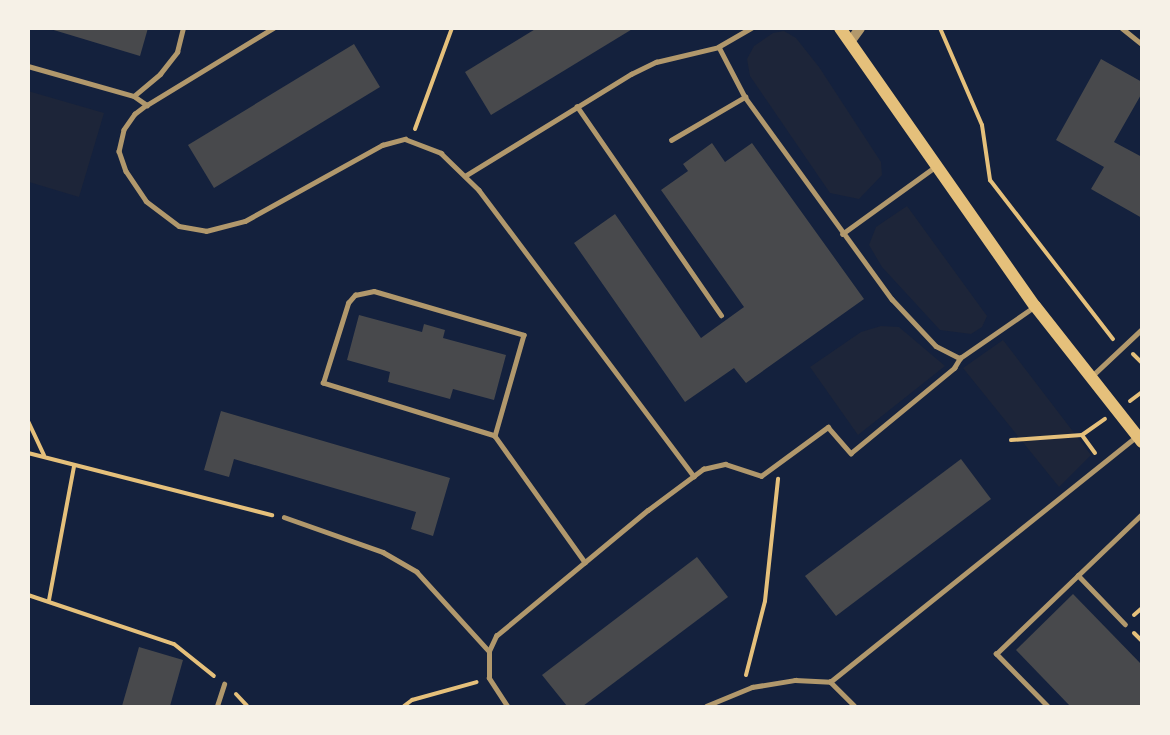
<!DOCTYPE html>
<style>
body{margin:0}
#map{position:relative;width:1170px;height:735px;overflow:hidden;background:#14213d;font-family:"IBM Plex Sans",sans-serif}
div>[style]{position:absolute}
.green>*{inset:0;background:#1d2539}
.building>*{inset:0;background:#48494c}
.path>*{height:4px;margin:-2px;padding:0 2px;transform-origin:2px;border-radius:2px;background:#e5c07b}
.service>*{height:4.5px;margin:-2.25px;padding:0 2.25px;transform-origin:2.25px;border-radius:2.25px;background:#b1986c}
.tertiary>*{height:10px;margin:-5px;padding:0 5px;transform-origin:5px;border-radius:5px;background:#b1986c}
.secondary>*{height:12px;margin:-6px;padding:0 6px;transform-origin:6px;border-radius:6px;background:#e5c07b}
span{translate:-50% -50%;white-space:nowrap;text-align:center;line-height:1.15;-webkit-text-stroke:4.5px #f6f1e7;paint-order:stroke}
.frame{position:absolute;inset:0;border:30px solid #f6f1e7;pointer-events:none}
</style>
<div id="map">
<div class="green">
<i style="clip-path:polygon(784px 31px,796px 38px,819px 67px,881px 162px,882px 175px,859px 199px,830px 193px,750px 76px,747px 59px,754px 46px,773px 33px)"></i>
<i style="clip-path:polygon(28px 91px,104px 113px,79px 197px,29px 182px)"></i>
<i style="clip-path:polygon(907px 206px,987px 316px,982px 327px,971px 334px,940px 330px,882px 267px,869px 245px,876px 227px)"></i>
<i style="clip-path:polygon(881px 326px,899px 327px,945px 366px,858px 435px,810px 367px,861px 332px)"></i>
<i style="clip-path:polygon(1003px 340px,1091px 455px,1059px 487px,963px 368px)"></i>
</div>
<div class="building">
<i style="clip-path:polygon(47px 28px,148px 28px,140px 56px)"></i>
<i style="clip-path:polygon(537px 28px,634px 28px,491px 115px,465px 72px)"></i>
<i style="clip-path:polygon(354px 44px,380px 87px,214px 188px,188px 145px)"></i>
<i style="clip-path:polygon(1101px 59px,1142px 82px,1142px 93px,1114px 142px,1142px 157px,1142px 218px,1091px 189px,1104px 167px,1056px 140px)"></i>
<i style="clip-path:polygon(712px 143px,725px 162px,752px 143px,864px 299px,746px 383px,734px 368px,685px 402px,574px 243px,615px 214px,701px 338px,744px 307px,661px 190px,688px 171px,683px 164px)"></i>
<i style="clip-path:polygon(359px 315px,422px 332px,424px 324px,445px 330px,443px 338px,506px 355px,494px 400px,453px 389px,450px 399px,388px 382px,390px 372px,347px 360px)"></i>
<i style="clip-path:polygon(221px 411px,450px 478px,433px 536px,411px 529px,416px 512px,234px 459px,229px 477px,204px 470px)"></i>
<i style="clip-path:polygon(961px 459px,991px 499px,836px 616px,805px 576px)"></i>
<i style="clip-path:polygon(697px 557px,728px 597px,583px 706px,567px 706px,542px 675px)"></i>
<i style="clip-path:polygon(1073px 594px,1142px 665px,1142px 706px,1070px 706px,1016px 650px)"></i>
<i style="clip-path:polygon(139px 647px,183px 660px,170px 706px,122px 706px)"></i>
</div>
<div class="path">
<i style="left:940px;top:28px;width:106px;rotate:66.6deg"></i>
<i style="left:982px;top:125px;width:56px;rotate:81.7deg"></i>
<i style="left:990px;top:180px;width:201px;rotate:52.3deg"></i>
<i style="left:415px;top:129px;width:108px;rotate:-69.9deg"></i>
<i style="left:1133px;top:354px;width:13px;rotate:45deg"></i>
<i style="left:1130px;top:401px;width:15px;rotate:-37deg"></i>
<i style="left:28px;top:421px;width:38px;rotate:65deg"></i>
<i style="left:1011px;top:440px;width:71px;rotate:-4deg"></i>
<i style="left:28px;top:453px;width:252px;rotate:14.3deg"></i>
<i style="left:1095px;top:453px;width:22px;rotate:-126deg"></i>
<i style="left:1082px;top:435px;width:28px;rotate:-35deg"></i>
<i style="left:28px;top:595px;width:154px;rotate:18.6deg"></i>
<i style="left:174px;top:644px;width:51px;rotate:38.7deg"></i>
<i style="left:49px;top:600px;width:136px;rotate:-79.4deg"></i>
<i style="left:1134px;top:615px;width:11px;rotate:-41deg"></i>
<i style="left:1134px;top:633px;width:11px;rotate:45deg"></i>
<i style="left:746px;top:675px;width:76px;rotate:-75.6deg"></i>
<i style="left:765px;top:601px;width:123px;rotate:-83.9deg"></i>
<i style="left:236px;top:694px;width:16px;rotate:47deg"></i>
<i style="left:404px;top:706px;width:10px;rotate:-37deg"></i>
<i style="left:412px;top:700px;width:67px;rotate:-15.5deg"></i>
</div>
<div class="service">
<i style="left:752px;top:28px;width:38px;rotate:150deg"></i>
<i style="left:719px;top:47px;width:56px;rotate:62.5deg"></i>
<i style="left:745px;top:97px;width:250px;rotate:54deg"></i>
<i style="left:892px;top:299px;width:64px;rotate:46.9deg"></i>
<i style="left:936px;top:346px;width:27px;rotate:27deg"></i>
<i style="left:960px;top:358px;width:90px;rotate:-34.6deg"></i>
<i style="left:1122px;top:28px;width:26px;rotate:39deg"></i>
<i style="left:28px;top:66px;width:110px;rotate:15.8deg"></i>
<i style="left:134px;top:96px;width:16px;rotate:35deg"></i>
<i style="left:147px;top:105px;width:148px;rotate:-31.4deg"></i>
<i style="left:134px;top:96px;width:34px;rotate:-40deg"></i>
<i style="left:160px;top:74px;width:28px;rotate:-52deg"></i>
<i style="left:177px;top:52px;width:25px;rotate:-76deg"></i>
<i style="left:147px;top:105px;width:15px;rotate:143deg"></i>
<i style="left:135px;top:114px;width:19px;rotate:125deg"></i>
<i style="left:124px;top:130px;width:22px;rotate:103deg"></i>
<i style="left:119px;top:151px;width:21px;rotate:71deg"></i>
<i style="left:126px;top:171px;width:36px;rotate:56deg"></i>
<i style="left:146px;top:201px;width:41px;rotate:37.1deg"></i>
<i style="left:179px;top:226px;width:27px;rotate:10deg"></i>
<i style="left:206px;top:231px;width:40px;rotate:-14.4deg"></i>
<i style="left:245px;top:221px;width:157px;rotate:-29deg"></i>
<i style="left:382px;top:145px;width:24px;rotate:-15deg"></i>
<i style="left:405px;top:139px;width:39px;rotate:21deg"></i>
<i style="left:441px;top:153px;width:53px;rotate:44.2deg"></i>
<i style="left:479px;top:190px;width:358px;rotate:53.1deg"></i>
<i style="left:577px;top:106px;width:254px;rotate:55.4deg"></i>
<i style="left:671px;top:140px;width:86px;rotate:-30.2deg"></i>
<i style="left:465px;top:176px;width:195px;rotate:-31.6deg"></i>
<i style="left:631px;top:74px;width:28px;rotate:-26deg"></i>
<i style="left:656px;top:62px;width:65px;rotate:-13.4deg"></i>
<i style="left:842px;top:234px;width:115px;rotate:-35.8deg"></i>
<i style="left:1091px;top:377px;width:70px;rotate:-43.3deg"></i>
<i style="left:495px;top:436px;width:180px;rotate:-162.9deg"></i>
<i style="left:323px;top:383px;width:84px;rotate:-72.6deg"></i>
<i style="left:348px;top:303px;width:11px;rotate:-49deg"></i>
<i style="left:355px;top:295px;width:19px;rotate:-12deg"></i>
<i style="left:374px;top:291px;width:156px;rotate:16.3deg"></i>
<i style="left:524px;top:335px;width:105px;rotate:106deg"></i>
<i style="left:495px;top:436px;width:155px;rotate:54.5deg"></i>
<i style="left:284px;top:517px;width:105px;rotate:19.5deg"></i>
<i style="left:383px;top:552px;width:39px;rotate:30deg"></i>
<i style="left:417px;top:572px;width:107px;rotate:47.7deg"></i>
<i style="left:1078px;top:575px;width:68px;rotate:46.2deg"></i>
<i style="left:217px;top:706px;width:23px;rotate:-72deg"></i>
<i style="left:507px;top:706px;width:33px;rotate:-123deg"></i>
<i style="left:489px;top:678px;width:27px;rotate:-90deg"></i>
<i style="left:489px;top:651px;width:17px;rotate:-65deg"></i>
<i style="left:496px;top:636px;width:197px;rotate:-39.7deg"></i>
<i style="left:648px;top:510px;width:69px;rotate:-36.7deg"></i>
<i style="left:703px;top:469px;width:23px;rotate:-13deg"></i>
<i style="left:725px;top:464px;width:38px;rotate:18deg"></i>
<i style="left:761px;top:476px;width:83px;rotate:-36.2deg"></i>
<i style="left:828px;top:427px;width:35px;rotate:49deg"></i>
<i style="left:851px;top:453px;width:134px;rotate:-39.5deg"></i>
<i style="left:954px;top:368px;width:12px;rotate:-59deg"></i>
<i style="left:706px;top:706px;width:50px;rotate:-22.4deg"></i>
<i style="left:752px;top:687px;width:44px;rotate:-9.2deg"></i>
<i style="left:795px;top:680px;width:35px;rotate:3deg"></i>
<i style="left:854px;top:706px;width:34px;rotate:-135deg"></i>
<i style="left:830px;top:682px;width:392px;rotate:-38.7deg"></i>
<i style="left:1047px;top:706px;width:73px;rotate:-134.4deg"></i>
<i style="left:996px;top:654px;width:202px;rotate:-43.8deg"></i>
</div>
<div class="tertiary">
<i style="left:850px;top:42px;width:17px;rotate:-54deg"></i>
</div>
<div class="secondary">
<i style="left:840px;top:28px;width:340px;rotate:55deg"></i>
<i style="left:1035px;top:306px;width:173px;rotate:51.8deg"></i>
</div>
<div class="frame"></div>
</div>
